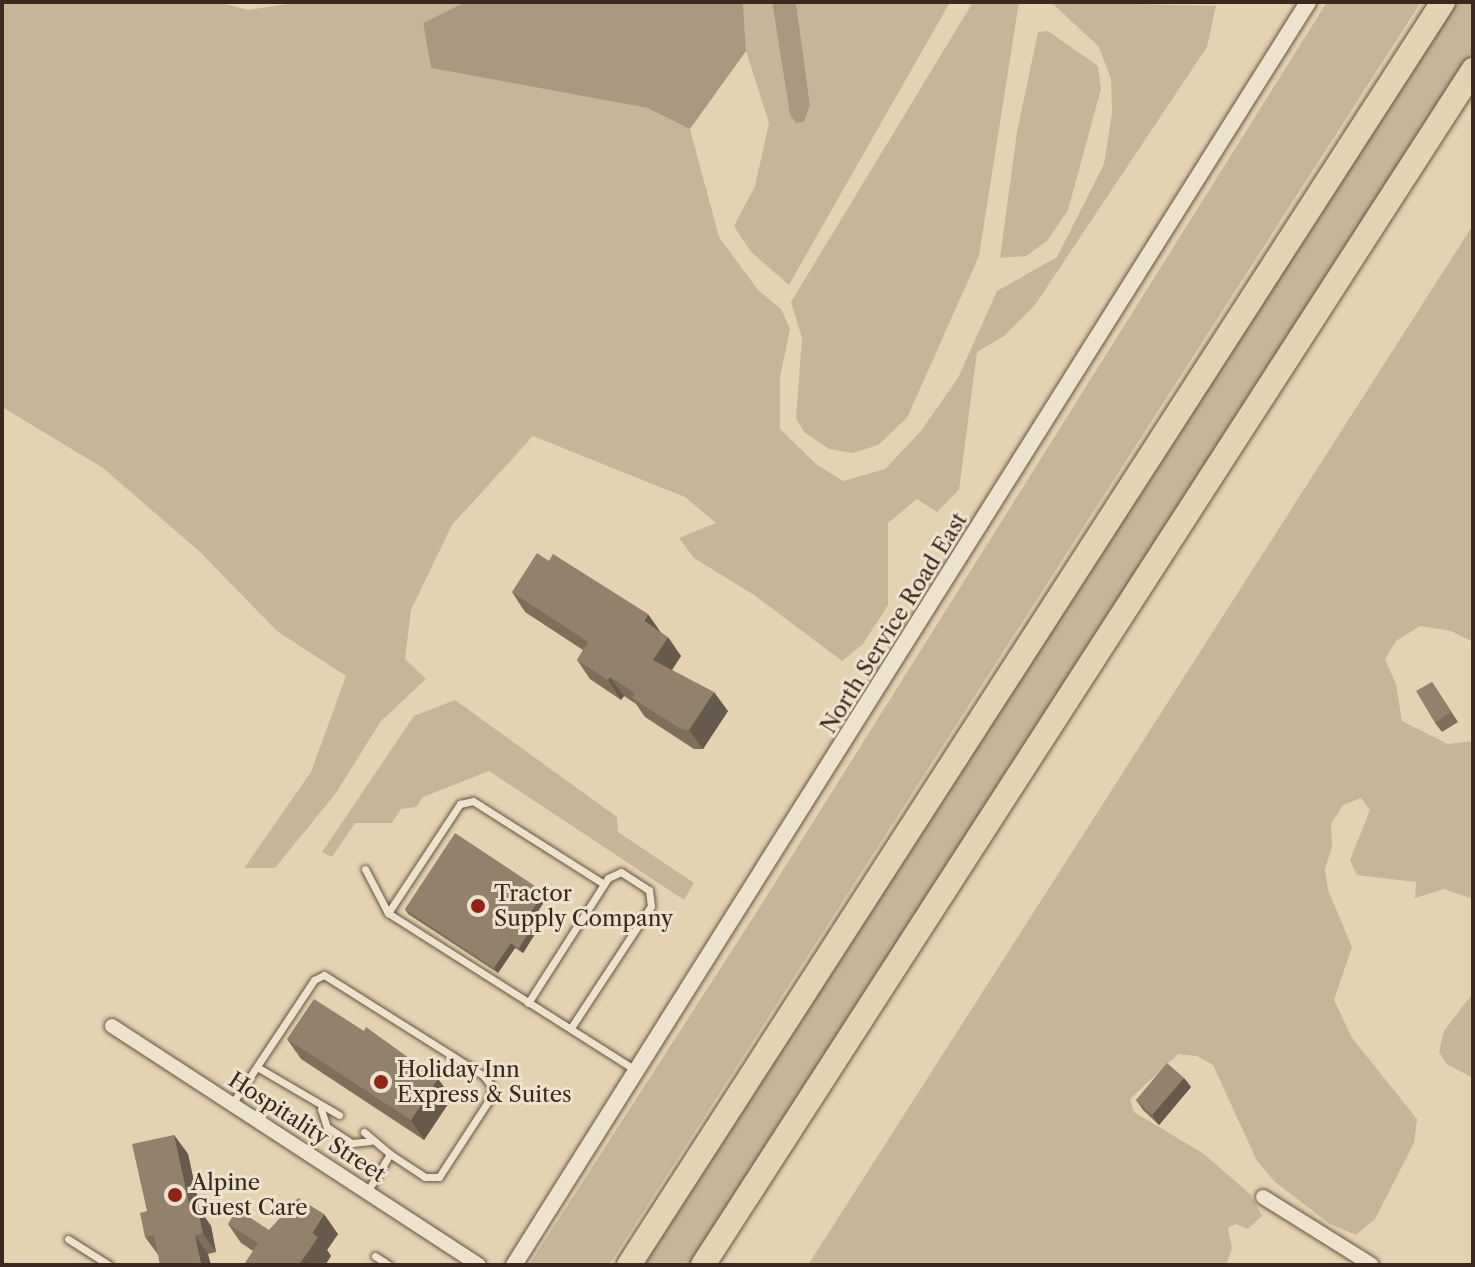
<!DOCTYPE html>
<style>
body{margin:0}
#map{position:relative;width:1475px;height:1267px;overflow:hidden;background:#e3d3b2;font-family:"Libre Caslon Text",serif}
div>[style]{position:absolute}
.green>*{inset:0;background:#c6b699}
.water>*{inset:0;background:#aa9980}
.roads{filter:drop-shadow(0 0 2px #655444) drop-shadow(0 0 2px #655444)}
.service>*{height:7px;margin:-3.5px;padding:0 3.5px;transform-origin:3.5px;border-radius:3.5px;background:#ede2cd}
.minor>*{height:14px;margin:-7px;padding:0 7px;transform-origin:7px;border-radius:7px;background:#ede2cd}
.tertiary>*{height:16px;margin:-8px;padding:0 8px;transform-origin:8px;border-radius:8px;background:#ede2cd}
.motorway>*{height:24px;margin:-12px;padding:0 12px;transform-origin:12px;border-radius:12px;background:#e3d3b2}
.wall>*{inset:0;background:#7e6f5d}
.shaded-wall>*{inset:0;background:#665a4c}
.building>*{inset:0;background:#92816c}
.dots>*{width:22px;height:22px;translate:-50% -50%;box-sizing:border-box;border:4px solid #ede2cd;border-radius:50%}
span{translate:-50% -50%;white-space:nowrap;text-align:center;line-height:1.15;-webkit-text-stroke:6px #ede2cd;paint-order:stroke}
.street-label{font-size:22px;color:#3b2920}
.poi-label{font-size:22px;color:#3b2920}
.left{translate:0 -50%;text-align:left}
.frame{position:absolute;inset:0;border:4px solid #3b2920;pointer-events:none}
</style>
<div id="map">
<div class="green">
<i style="clip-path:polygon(2px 2px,218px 2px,248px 10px,301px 2px,465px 2px,423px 23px,431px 68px,647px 108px,690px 129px,719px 237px,758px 290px,781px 309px,790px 329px,780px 377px,780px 429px,816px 464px,843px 481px,885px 469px,921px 431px,958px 378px,997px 291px,1057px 257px,1104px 164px,1112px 113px,1111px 79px,1099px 47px,1051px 2px,1216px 6px,1207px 47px,1035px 305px,1004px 336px,977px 352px,959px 490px,937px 512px,917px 499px,888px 523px,888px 605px,863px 644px,842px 661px,754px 595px,694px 558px,679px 538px,716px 523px,685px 497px,533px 436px,452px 525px,411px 610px,405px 659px,426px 679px,381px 721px,336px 793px,275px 868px,244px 868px,311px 772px,346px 676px,277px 631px,200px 552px,103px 468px,2px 407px)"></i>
<i style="clip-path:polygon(743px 2px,772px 2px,790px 114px,810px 105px,796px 2px,950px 2px,789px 285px,750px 251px,734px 226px,755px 186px,769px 123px,746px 51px)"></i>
<i style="clip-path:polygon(973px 2px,1019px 2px,979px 256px,907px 418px,878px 445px,853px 453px,829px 449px,804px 432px,796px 418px,802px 338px,791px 302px)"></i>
<i style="clip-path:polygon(1327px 2px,1421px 2px,609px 1265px,529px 1265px,758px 910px)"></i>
<i style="clip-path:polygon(1457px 2px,1473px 2px,1473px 52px,693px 1265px,644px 1265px)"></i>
<i style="clip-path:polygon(1048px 31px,1098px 66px,1101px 89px,1068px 210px,1047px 241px,1026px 256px,1000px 258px,1017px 132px,1038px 32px)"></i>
<i style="clip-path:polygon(1473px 225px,1473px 642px,1451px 631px,1420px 626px,1396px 641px,1385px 659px,1396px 684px,1402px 721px,1448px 744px,1473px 741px,1473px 899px,1444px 889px,1415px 898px,1416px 882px,1357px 875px,1350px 860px,1370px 810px,1361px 798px,1343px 805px,1331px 824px,1332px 847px,1325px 869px,1328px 890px,1352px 947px,1334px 1000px,1352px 1038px,1417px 1119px,1414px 1143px,1375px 1219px,1356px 1235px,1330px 1224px,1275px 1182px,1257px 1161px,1213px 1065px,1197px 1056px,1178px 1054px,1130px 1099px,1134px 1112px,1204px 1154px,1251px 1195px,1262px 1216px,1248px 1229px,1236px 1224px,1228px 1228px,1232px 1248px,1226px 1265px,808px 1265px)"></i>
<i style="clip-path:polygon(455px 700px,617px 817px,618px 832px,694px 883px,684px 900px,489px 771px,423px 797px,416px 807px,401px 809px,392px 823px,355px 823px,332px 857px,322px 852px,414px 716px)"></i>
<i style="clip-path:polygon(1473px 993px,1473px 1078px,1447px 1064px,1439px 1052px,1444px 1031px)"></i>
</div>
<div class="water">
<i style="clip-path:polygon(465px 2px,743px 2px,746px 51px,690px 129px,647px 108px,431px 68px,423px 23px)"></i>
<i style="clip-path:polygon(772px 2px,796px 2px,810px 105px,804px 122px,796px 123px,790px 115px)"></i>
</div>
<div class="roads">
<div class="service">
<i style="left:365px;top:869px;width:50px;rotate:62.4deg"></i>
<i style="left:388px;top:913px;width:295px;rotate:32.4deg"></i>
<i style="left:388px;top:913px;width:131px;rotate:-56.6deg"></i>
<i style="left:460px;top:804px;width:13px;rotate:-13deg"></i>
<i style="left:473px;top:801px;width:155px;rotate:32.4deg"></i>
<i style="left:528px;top:1003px;width:148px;rotate:-57.4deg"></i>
<i style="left:608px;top:878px;width:14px;rotate:-25deg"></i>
<i style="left:621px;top:872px;width:33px;rotate:33deg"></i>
<i style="left:649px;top:890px;width:16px;rotate:83deg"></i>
<i style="left:651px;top:906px;width:146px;rotate:123.3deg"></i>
<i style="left:257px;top:1067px;width:95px;rotate:30.3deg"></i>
<i style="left:232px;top:1104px;width:149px;rotate:-56.5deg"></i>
<i style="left:314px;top:980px;width:11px;rotate:-27deg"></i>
<i style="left:324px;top:975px;width:188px;rotate:32.2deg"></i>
<i style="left:483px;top:1075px;width:15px;rotate:53deg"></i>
<i style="left:492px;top:1087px;width:13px;rotate:103deg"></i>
<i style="left:489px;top:1100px;width:92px;rotate:123deg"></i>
<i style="left:439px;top:1177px;width:14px;rotate:180deg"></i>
<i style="left:425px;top:1177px;width:42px;rotate:-146.7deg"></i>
<i style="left:390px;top:1154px;width:44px;rotate:121.2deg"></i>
<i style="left:321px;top:1109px;width:19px;rotate:72deg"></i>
<i style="left:327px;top:1127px;width:30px;rotate:33deg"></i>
<i style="left:352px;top:1143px;width:18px;rotate:-6deg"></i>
<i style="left:364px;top:1132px;width:34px;rotate:40deg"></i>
<i style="left:68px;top:1239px;width:49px;rotate:32.4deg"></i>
<i style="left:375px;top:1256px;width:17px;rotate:33deg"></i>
</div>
<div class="minor">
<i style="left:112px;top:1026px;width:438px;rotate:33.1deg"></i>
<i style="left:1263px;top:1197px;width:128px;rotate:32deg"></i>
</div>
<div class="tertiary">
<i style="left:514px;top:1265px;width:1492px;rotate:-57.84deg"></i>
</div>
<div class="motorway">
<i style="left:629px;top:1265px;width:1503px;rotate:-57.2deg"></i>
<i style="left:703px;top:1265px;width:1422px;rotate:-57.2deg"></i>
</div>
</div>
<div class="wall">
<i style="clip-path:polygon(512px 592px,660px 632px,681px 656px,672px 670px,728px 711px,703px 749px,694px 749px,645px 717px,636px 704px,624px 696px,621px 700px,590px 679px,577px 660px,583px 650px,525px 612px)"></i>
<i style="clip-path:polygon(1432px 682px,1458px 722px,1442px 732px,1435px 723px)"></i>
<i style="clip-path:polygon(547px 897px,528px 927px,535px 934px,523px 953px,515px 948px,498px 973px,408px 914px,405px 909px)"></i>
<i style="clip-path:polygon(287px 1039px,438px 1079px,452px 1098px,424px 1140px,301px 1059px)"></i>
<i style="clip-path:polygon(1184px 1078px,1191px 1087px,1159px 1125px,1143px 1110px,1136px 1100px)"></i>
<i style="clip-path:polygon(174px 1135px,188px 1154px,200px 1210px,211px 1226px,216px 1252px,208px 1254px,159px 1256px,145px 1237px)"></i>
<i style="clip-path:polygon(228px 1224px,269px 1230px,338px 1234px,327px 1250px,331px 1256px,325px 1265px,244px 1265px,253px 1251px,241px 1243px)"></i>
</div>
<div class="shaded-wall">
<i style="clip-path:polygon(648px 614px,662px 634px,644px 621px)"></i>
<i style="clip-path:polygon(668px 637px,681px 656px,666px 679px,653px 660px)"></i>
<i style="clip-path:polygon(610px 677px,624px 696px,621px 700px,608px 680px)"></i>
<i style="clip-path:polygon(714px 692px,728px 711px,703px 749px,689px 730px)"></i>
<i style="clip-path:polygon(544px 892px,547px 897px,527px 929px,523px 924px)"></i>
<i style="clip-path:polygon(531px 929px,535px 934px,523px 953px,519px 948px)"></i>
<i style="clip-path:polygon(511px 943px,515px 948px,498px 973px,494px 968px)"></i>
<i style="clip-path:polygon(1184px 1078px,1191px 1087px,1159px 1125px,1152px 1115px)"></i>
<i style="clip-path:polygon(438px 1079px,452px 1098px,424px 1140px,411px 1120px)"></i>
<i style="clip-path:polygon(174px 1135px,188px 1154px,200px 1210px,211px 1226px,216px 1252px,203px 1233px,190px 1208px)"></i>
<i style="clip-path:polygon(324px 1214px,338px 1234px,327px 1250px,331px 1256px,325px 1265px,299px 1265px,312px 1233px)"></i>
<i style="clip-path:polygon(195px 1235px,208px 1254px,211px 1265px,201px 1265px)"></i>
</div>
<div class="building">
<i style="clip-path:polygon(537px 553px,549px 561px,553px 554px,648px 614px,644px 621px,668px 637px,653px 660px,714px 692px,689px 730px,681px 729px,632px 698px,635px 693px,610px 677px,608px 680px,577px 660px,588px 642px,512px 592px)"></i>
<i style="clip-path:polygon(1432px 682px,1451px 712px,1435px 723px,1416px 691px)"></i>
<i style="clip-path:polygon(455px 833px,544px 892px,523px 924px,531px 929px,519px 948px,511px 943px,494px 968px,405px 909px)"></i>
<i style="clip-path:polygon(314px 999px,364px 1031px,366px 1027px,438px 1079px,411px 1120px,287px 1039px)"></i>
<i style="clip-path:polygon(1167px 1063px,1184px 1078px,1152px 1115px,1136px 1100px)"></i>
<i style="clip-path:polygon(174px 1135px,190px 1208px,197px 1207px,203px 1233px,195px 1235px,201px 1265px,160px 1265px,154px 1235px,145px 1237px,140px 1213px,147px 1211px,132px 1144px)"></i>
<i style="clip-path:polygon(298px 1198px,324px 1214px,312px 1233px,318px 1237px,299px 1265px,244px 1265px,258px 1243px,228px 1224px,237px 1209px,269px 1230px)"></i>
</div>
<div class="dots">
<i style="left:478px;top:906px;background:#8f2418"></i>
<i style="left:381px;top:1082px;background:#8f2418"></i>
<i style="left:175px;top:1195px;background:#8f2418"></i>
</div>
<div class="street-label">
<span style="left:894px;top:623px;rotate:-58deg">North Service Road East</span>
<span style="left:307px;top:1127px;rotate:33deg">Hospitality Street</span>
</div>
<div class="poi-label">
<span class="left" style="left:494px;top:906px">Tractor<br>Supply Company</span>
<span class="left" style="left:397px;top:1082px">Holiday Inn<br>Express &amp; Suites</span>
<span class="left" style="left:191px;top:1195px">Alpine<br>Guest Care</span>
</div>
<div class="frame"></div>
</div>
